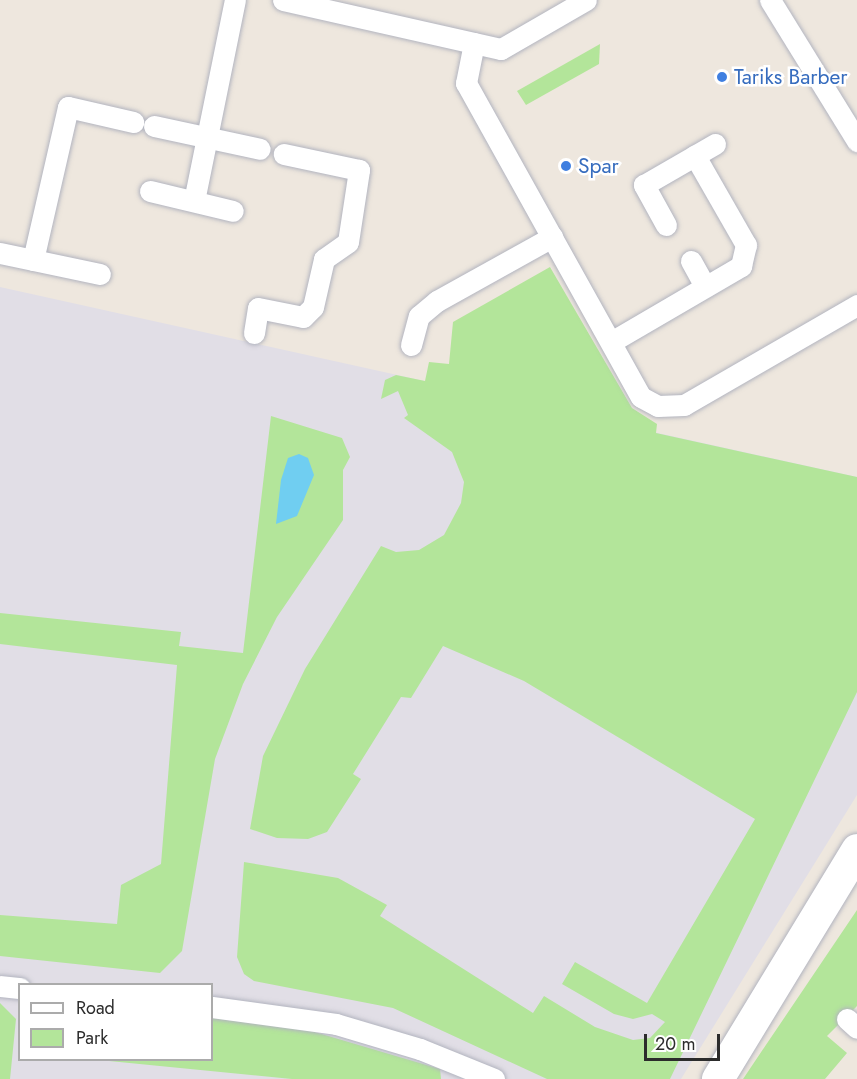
<!DOCTYPE html>
<style>
body{margin:0}
#map{position:relative;width:857px;height:1079px;overflow:hidden;background:#eee7de;font-family:Jost,sans-serif}
div>[style]{position:absolute}
.industrial>*{inset:0;background:#e1dee6}
.green>*{inset:0;background:#b3e59a}
.water>*{inset:0;background:#70cef1}
.roads{filter:drop-shadow(0 0 2px #b2b4bf) drop-shadow(0 0 2px #b2b4bf)}
.street>*{height:21px;margin:-10.5px;padding:0 10.5px;transform-origin:10.5px;border-radius:10.5px;background:#fff}
.secondary>*{height:32px;margin:-16px;padding:0 16px;transform-origin:16px;border-radius:16px;background:#fff}
.dots>*{width:16px;height:16px;translate:-50% -50%;box-sizing:border-box;border:3px solid #fff;border-radius:50%}
span{translate:-50% -50%;white-space:nowrap;text-align:center;line-height:1.15;-webkit-text-stroke:5px #fff;paint-order:stroke}
.shop-label{font-size:21px;color:#366cbe}
.left{translate:0 -50%;text-align:left}
.legend{position:absolute;left:18px;top:983px;width:195px;height:78px;box-sizing:border-box;background:#fff;border:2px solid #ababab;margin:0;padding:8px 10px;list-style:none;font-size:18px;color:#2c2c2c}
.legend li{display:flex;align-items:center;gap:12px;height:30px}
.legend b{width:30px;border:2px solid #ababab}
.scale{position:absolute;left:644px;top:1034px;width:76px;height:27px;box-sizing:border-box;border:3px solid #2c2c2c;border-top:0;padding-left:8px;font-size:18px;line-height:21px;white-space:nowrap;color:#2c2c2c;-webkit-text-stroke:4px #fff;paint-order:stroke}
</style>
<div id="map">
<div class="industrial">
<i style="clip-path:polygon(evenodd,0 287px,857px 477px,857px 795px,681px 1079px,0 1079px,0 287px,20px 984px,212px 984px,212px 1060px,20px 1060px,20px 984px)"></i>
</div>
<div class="green">
<i style="clip-path:polygon(600px 44px,599px 64px,526px 105px,517px 91px)"></i>
<i style="clip-path:polygon(550px 267px,632px 408px,657px 424px,656px 433px,857px 477px,857px 692px,670px 1079px,547px 1079px,393px 1008px,254px 981px,244px 974px,237px 957px,244px 862px,338px 878px,387px 905px,380px 916px,533px 1013px,544px 996px,595px 1027px,633px 1040px,650px 1038px,665px 1022px,652px 1014px,633px 1019px,614px 1014px,562px 984px,575px 962px,647px 1003px,755px 819px,524px 681px,443px 646px,411px 698px,401px 697px,353px 774px,361px 779px,327px 832px,308px 839px,277px 838px,250px 829px,263px 756px,305px 669px,381px 546px,396px 552px,419px 550px,444px 535px,461px 503px,464px 482px,452px 452px,404px 418px,408px 415px,398px 391px,381px 399px,385px 380px,396px 375px,425px 381px,429px 362px,449px 364px,453px 322px)"></i>
<i style="clip-path:polygon(271px 416px,342px 438px,350px 457px,343px 470px,343px 520px,277px 617px,243px 684px,215px 759px,182px 951px,160px 973px,0 956px,0 915px,117px 924px,121px 885px,161px 864px,177px 665px,0 644px,0 613px,181px 632px,179px 646px,243px 653px)"></i>
<i style="clip-path:polygon(857px 910px,857px 1006px,827px 1036px,847px 1053px,825px 1079px,743px 1079px)"></i>
<i style="clip-path:polygon(0 1003px,16px 1019px,10px 1079px,0 1079px)"></i>
<i style="clip-path:polygon(212px 1018px,308px 1030px,440px 1069px,441px 1079px,292px 1079px,99px 1060px,212px 1060px)"></i>
</div>
<div class="water">
<i style="clip-path:polygon(299px 454px,308px 458px,314px 475px,297px 516px,276px 524px,281px 480px,288px 458px)"></i>
</div>
<div class="roads">
<div class="street">
<i style="left:283px;top:0;width:223px;rotate:12.7deg"></i>
<i style="left:501px;top:49px;width:98px;rotate:-30deg"></i>
<i style="left:770px;top:0;width:166px;rotate:58.3deg"></i>
<i style="left:474px;top:43px;width:41px;rotate:101.3deg"></i>
<i style="left:466px;top:83px;width:359px;rotate:60.9deg"></i>
<i style="left:641px;top:397px;width:19px;rotate:28deg"></i>
<i style="left:658px;top:406px;width:26px;rotate:-2deg"></i>
<i style="left:684px;top:405px;width:200px;rotate:-30deg"></i>
<i style="left:154px;top:126px;width:108px;rotate:12.2deg"></i>
<i style="left:150px;top:191px;width:85px;rotate:13.5deg"></i>
<i style="left:194px;top:201px;width:205px;rotate:-78.5deg"></i>
<i style="left:666px;top:225px;width:46px;rotate:-118.8deg"></i>
<i style="left:644px;top:185px;width:82px;rotate:-30deg"></i>
<i style="left:0;top:253px;width:102px;rotate:11.9deg"></i>
<i style="left:33px;top:260px;width:157px;rotate:-77.1deg"></i>
<i style="left:68px;top:107px;width:67px;rotate:13deg"></i>
<i style="left:691px;top:261px;width:29px;rotate:61deg"></i>
<i style="left:254px;top:333px;width:25px;rotate:-81deg"></i>
<i style="left:258px;top:308px;width:46px;rotate:11.3deg"></i>
<i style="left:303px;top:317px;width:14px;rotate:-45deg"></i>
<i style="left:313px;top:307px;width:49px;rotate:-77.1deg"></i>
<i style="left:324px;top:259px;width:29px;rotate:-35deg"></i>
<i style="left:348px;top:242px;width:73px;rotate:-81.3deg"></i>
<i style="left:359px;top:170px;width:77px;rotate:-168deg"></i>
<i style="left:611px;top:342px;width:151px;rotate:-30.3deg"></i>
<i style="left:741px;top:266px;width:22px;rotate:-77deg"></i>
<i style="left:746px;top:245px;width:103px;rotate:-119.8deg"></i>
<i style="left:411px;top:345px;width:30px;rotate:-75deg"></i>
<i style="left:419px;top:316px;width:23px;rotate:-40deg"></i>
<i style="left:437px;top:301px;width:132px;rotate:-29.1deg"></i>
<i style="left:0;top:986px;width:20px;rotate:6deg"></i>
<i style="left:212px;top:1007px;width:125px;rotate:7.8deg"></i>
<i style="left:336px;top:1024px;width:88px;rotate:16.6deg"></i>
<i style="left:420px;top:1049px;width:80px;rotate:22.1deg"></i>
<i style="left:847px;top:1019px;width:13px;rotate:42deg"></i>
</div>
<div class="secondary">
<i style="left:718px;top:1079px;width:268px;rotate:-58.7deg"></i>
</div>
</div>
<div class="dots">
<i style="left:722px;top:77px;background:#3f7fe0"></i>
<i style="left:566px;top:166px;background:#3f7fe0"></i>
</div>
<div class="shop-label">
<span class="left" style="left:734px;top:77px">Tariks Barber</span>
<span class="left" style="left:578px;top:166px">Spar</span>
</div>
<ul class="legend">
<li><b style="height:8px;background:#fff"></b>Road</li>
<li><b style="height:16px;background:#b3e59a"></b>Park</li>
</ul>
<div class="scale">20 m</div>
</div>
